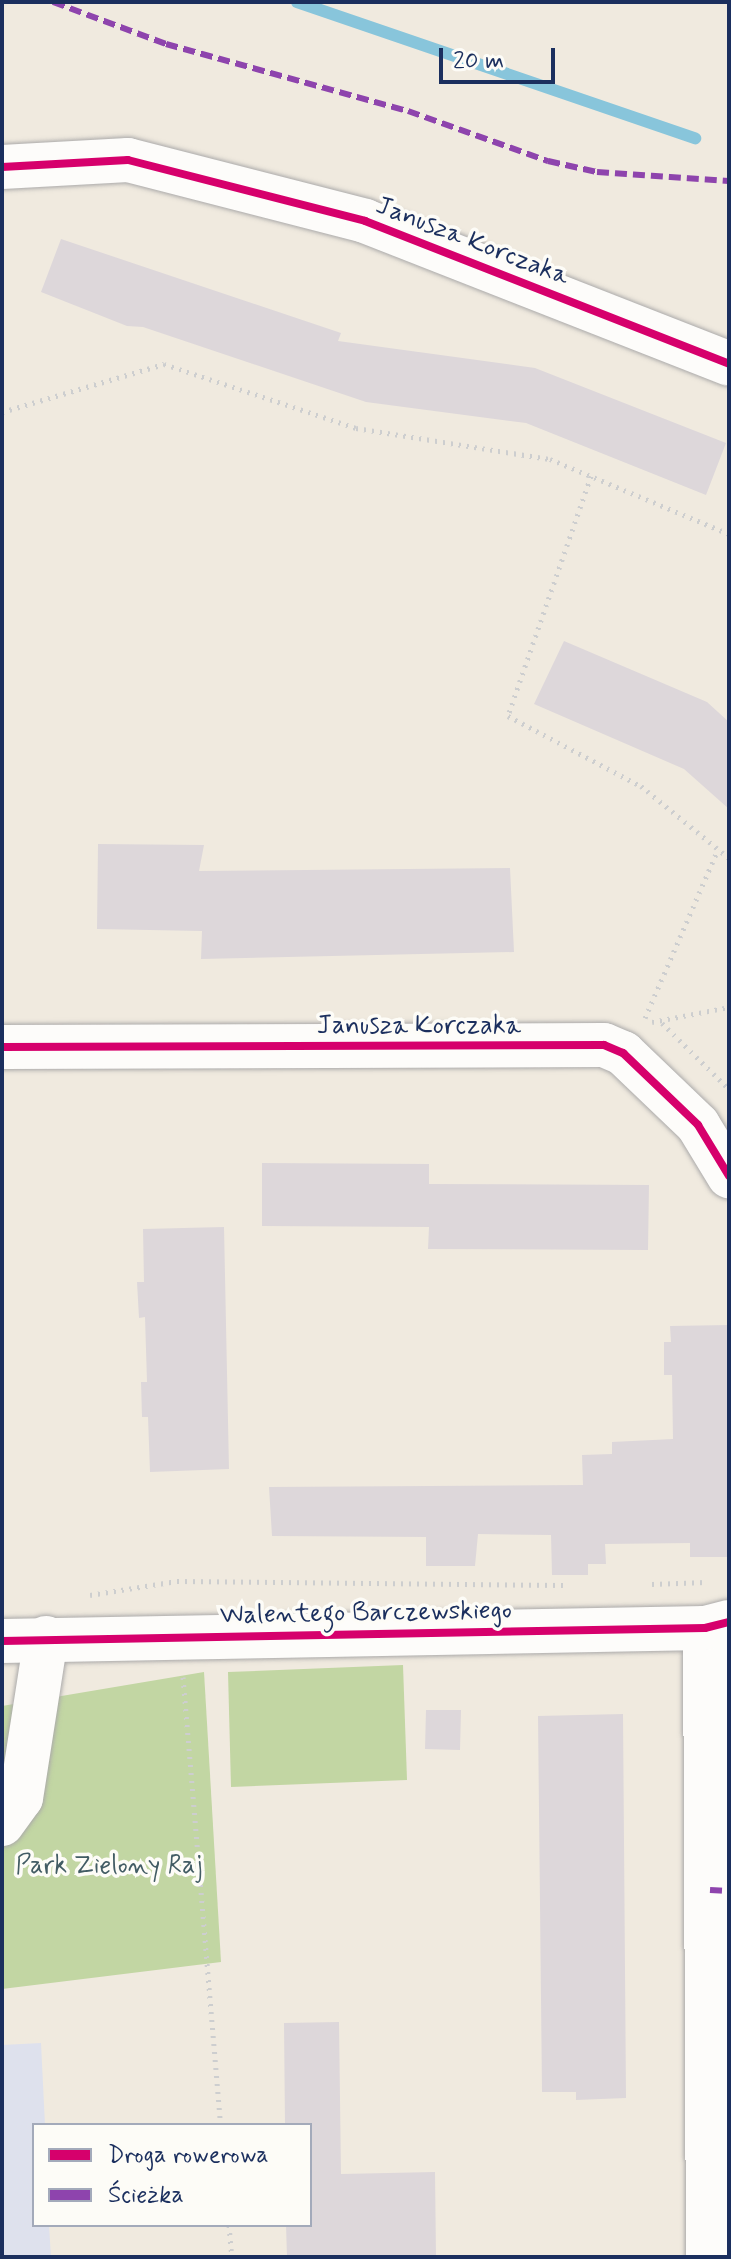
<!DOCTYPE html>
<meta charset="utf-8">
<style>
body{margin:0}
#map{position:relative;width:731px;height:2259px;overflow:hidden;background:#f0eadf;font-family:Mynerve,sans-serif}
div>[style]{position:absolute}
.built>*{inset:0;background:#dee1ed}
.green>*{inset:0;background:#c2d6a3}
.stream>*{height:12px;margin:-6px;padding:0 6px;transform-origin:6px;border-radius:6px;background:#88c5db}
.building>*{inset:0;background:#ddd7da}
.path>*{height:5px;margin-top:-2.5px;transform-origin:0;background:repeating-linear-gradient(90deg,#cdcecf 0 2px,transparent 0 8px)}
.roads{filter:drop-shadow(0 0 2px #abaaaa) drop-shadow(0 0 2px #abaaaa)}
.minor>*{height:44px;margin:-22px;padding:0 22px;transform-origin:22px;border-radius:22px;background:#fdfcfa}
.quiet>*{height:6px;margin-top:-3px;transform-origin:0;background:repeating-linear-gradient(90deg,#8e44ad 0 12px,transparent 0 18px)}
.cycleway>*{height:8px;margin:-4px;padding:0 4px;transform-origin:4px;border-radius:4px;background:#d6006c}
span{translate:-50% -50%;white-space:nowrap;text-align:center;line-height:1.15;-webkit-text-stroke:7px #fdfcf7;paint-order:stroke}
.street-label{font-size:26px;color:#1b2f5e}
.park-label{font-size:26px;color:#425c64}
.frame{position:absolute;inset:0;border:4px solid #1b2f5e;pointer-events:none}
.legend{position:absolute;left:32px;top:2123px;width:280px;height:104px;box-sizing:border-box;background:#fdfcf7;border:2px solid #a3aaba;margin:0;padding:10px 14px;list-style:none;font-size:24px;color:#1b2f5e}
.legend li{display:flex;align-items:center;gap:16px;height:40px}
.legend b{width:40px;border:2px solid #a3aaba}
.scale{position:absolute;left:439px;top:48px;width:116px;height:36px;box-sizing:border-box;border:4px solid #1b2f5e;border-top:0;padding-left:10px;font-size:24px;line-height:28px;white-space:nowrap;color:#1b2f5e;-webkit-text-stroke:6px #fdfcf7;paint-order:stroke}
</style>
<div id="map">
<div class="built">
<i style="clip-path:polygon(41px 2043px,45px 2125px,34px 2125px,34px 2225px,49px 2225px,51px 2257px,2px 2257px,2px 2045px)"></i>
</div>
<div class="green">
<i style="clip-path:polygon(403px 1665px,407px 1780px,231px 1787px,228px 1672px)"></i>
<i style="clip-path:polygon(204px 1672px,221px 1962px,2px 1989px,2px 1706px)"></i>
</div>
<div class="stream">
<i style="left:297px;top:2px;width:421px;rotate:18.9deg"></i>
</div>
<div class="building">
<i style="clip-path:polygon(61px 239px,341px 333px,338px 341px,535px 368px,726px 443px,706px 495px,526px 423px,366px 402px,143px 327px,127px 326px,41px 292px)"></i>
<i style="clip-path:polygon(564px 641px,707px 702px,729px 722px,729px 809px,684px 769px,534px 704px)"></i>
<i style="clip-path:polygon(98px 844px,204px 845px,199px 871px,510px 868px,514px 952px,201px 959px,202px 931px,97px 929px)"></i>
<i style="clip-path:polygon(262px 1163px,429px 1164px,429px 1184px,649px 1185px,648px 1250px,428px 1249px,429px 1227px,262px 1226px)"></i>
<i style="clip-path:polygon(224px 1227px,229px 1469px,150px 1472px,148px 1417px,142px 1417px,141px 1382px,147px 1382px,145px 1317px,139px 1318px,137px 1282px,144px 1282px,143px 1229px)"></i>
<i style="clip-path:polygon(729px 1325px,729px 1557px,690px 1557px,690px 1543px,605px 1544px,606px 1564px,588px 1564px,588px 1575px,552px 1575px,551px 1535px,478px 1534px,475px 1566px,426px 1566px,426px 1537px,272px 1536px,269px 1487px,583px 1485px,582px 1455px,612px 1454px,612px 1442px,673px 1439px,672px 1375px,664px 1375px,664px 1342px,671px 1342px,670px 1326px)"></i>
<i style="clip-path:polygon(426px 1710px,461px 1710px,460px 1750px,425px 1749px)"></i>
<i style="clip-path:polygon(623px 1714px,626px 2098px,576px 2100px,576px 2092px,542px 2092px,538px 1716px)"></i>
<i style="clip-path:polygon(339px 2022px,341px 2174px,435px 2172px,436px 2257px,287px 2257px,286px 2225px,310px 2225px,310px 2125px,285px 2125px,284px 2023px)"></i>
</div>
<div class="path">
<i style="left:2px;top:412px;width:169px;rotate:-16.5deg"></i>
<i style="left:164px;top:364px;width:202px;rotate:18.4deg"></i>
<i style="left:356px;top:428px;width:196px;rotate:9.1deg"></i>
<i style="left:550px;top:459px;width:194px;rotate:22.7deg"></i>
<i style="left:591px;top:476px;width:254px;rotate:109.1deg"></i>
<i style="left:508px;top:716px;width:150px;rotate:27.8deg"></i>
<i style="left:641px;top:786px;width:114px;rotate:39.3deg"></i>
<i style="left:645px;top:1018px;width:184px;rotate:-66.6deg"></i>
<i style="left:652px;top:1022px;width:78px;rotate:-11deg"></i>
<i style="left:662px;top:1023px;width:94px;rotate:44.6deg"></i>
<i style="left:652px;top:1584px;width:54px;rotate:-2.1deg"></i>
<i style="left:90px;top:1595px;width:88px;rotate:-9.1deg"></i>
<i style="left:177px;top:1581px;width:386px;rotate:0.6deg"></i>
<i style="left:183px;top:1677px;width:450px;rotate:85.2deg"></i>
<i style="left:229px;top:2225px;width:32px;rotate:85deg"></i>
</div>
<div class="roads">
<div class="minor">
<i style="left:2px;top:167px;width:126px;rotate:-3.2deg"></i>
<i style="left:128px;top:160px;width:245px;rotate:14.4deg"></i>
<i style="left:365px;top:221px;width:391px;rotate:21.4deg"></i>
<i style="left:2px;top:1047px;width:602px;rotate:-0.19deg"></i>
<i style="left:604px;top:1045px;width:21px;rotate:23deg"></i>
<i style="left:623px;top:1053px;width:104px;rotate:43.8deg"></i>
<i style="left:698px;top:1125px;width:60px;rotate:58.7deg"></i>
<i style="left:705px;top:1628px;width:629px;rotate:89.73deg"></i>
<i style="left:2px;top:1641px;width:703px;rotate:-1.06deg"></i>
<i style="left:705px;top:1628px;width:25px;rotate:-14deg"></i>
<i style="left:2px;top:1824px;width:32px;rotate:-54deg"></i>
<i style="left:21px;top:1798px;width:162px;rotate:-81.1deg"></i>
</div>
</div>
<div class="quiet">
<i style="left:53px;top:2px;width:121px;rotate:20.4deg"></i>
<i style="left:166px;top:44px;width:251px;rotate:15.5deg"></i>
<i style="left:408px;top:111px;width:149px;rotate:19.7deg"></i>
<i style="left:548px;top:161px;width:50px;rotate:12.7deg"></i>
<i style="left:597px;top:172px;width:132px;rotate:3.9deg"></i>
<i style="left:710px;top:1890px;width:19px;rotate:3deg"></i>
</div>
<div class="cycleway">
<i style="left:2px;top:167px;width:126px;rotate:-3.2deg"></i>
<i style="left:128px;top:160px;width:245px;rotate:14.4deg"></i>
<i style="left:365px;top:221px;width:391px;rotate:21.4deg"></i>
<i style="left:2px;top:1047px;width:602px;rotate:-0.19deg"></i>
<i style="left:604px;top:1045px;width:21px;rotate:23deg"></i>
<i style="left:623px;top:1053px;width:104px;rotate:43.8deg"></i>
<i style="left:698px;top:1125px;width:60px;rotate:58.7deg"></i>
<i style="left:2px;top:1641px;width:703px;rotate:-1.06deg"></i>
<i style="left:705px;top:1628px;width:25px;rotate:-14deg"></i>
</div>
<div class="street-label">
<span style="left:472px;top:242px;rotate:21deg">Janusza Korczaka</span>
<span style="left:419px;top:1027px">Janusza Korczaka</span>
<span style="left:366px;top:1614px;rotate:-1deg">Walentego Barczewskiego</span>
</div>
<div class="park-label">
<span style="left:109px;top:1867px">Park Zielony Raj</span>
</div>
<div class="frame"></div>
<ul class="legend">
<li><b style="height:10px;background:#d6006c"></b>Droga rowerowa</li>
<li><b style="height:10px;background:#8e44ad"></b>Ścieżka</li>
</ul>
<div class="scale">20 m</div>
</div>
